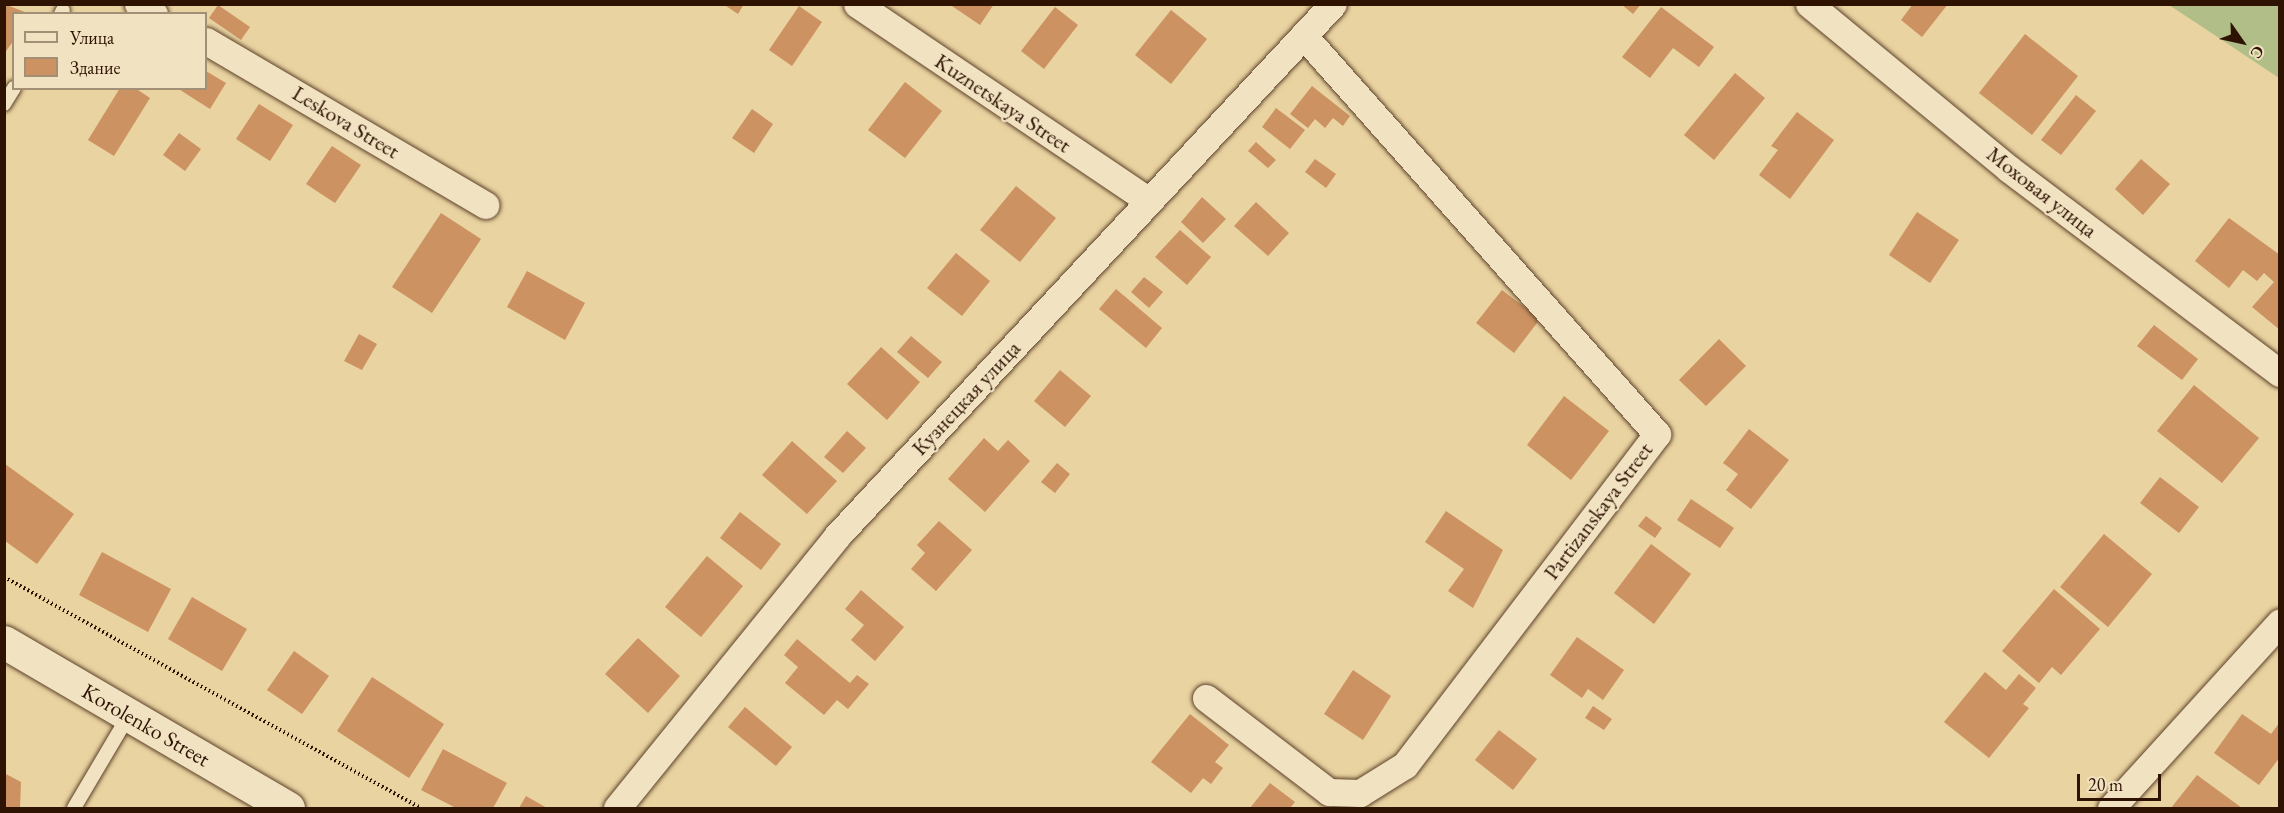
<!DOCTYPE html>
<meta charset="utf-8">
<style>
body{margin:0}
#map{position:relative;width:2284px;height:813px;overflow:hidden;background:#e9d3a1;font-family:"EB Garamond",serif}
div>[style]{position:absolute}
.green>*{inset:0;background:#b1be88}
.building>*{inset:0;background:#cc9261}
.path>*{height:4px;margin-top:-2px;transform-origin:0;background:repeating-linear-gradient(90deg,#2e1202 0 1.5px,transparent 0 4.5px)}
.roads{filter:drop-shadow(0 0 2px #5d422a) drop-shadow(0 0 2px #5d422a)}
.lane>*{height:14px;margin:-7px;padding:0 7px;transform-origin:7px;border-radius:7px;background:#f1e2c2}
.street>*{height:27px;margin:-13.5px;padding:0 13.5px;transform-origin:13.5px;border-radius:13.5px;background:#f1e2c2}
.secondary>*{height:33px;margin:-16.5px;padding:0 16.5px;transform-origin:16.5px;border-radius:16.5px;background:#f1e2c2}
span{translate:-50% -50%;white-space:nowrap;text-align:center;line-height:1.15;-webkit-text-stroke:4.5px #f1e2c2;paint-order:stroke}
.street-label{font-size:22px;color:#2e1202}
.frame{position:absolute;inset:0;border:6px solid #2e1202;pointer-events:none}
.legend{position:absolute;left:12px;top:12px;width:195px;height:78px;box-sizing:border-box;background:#f1e2c2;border:2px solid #a38f75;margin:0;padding:8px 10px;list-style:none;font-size:18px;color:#2e1202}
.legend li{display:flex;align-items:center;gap:12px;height:30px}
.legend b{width:30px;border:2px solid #a38f75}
.north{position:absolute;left:2212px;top:12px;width:60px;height:60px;-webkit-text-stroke:4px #f1e2c2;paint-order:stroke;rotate:124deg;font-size:16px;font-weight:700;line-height:24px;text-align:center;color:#2e1202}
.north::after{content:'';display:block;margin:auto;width:21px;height:27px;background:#2e1202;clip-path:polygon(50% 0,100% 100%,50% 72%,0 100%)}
.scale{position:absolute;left:2077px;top:774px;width:84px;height:27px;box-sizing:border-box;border:3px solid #2e1202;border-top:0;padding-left:8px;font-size:18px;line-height:21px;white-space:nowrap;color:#2e1202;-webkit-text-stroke:4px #f1e2c2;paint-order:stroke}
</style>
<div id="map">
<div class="green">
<i style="clip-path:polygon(2169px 5px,2279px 5px,2279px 78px,2213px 34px)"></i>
</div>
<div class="building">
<i style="clip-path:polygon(4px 4px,30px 14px,14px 14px,14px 40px,4px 54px)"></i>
<i style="clip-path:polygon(723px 4px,744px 4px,738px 14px)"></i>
<i style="clip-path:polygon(949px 4px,994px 4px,980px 25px)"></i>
<i style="clip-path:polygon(1621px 4px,1641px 4px,1633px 14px)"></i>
<i style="clip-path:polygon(1913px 4px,1948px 4px,1922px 37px,1901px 20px)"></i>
<i style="clip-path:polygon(218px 5px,250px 27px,241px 40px,209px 18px)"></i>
<i style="clip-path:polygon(799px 6px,822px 22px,792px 66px,769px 50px)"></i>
<i style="clip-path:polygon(1055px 7px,1078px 25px,1044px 69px,1021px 51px)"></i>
<i style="clip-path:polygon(1661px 7px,1714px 47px,1699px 67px,1673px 48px,1650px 78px,1622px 57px)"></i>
<i style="clip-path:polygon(1171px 10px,1207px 39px,1171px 84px,1135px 55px)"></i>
<i style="clip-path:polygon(2025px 34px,2078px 76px,2032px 135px,1979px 93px)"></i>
<i style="clip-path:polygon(206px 71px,226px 83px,210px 109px,177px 88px,206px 88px)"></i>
<i style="clip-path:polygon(1735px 73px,1765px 98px,1714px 160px,1684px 135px)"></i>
<i style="clip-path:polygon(905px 82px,942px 111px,905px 158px,868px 130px)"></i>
<i style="clip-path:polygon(1312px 86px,1350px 116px,1343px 126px,1333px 118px,1325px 128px,1315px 119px,1308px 128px,1290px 114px)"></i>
<i style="clip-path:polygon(120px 88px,135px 88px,150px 98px,114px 156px,88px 140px)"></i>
<i style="clip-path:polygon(2076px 95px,2096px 111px,2061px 155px,2041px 140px)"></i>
<i style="clip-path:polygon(259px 104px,293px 125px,270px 161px,236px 139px)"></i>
<i style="clip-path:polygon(1276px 108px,1305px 130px,1290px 149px,1262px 127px)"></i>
<i style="clip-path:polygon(752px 109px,773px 124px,754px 153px,732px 138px)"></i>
<i style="clip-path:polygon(1797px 112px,1834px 140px,1790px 199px,1759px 175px,1778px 150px,1771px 146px)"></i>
<i style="clip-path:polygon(179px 133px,201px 149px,185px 171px,163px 155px)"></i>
<i style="clip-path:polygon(1256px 142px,1276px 160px,1268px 168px,1248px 151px)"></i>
<i style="clip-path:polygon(332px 146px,361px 165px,335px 203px,306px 184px)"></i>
<i style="clip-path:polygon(1315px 159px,1336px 174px,1326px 188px,1305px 172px)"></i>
<i style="clip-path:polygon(2141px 159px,2170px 184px,2143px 215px,2115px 189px)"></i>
<i style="clip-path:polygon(1016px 186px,1056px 218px,1020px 262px,980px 230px)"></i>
<i style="clip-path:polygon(1202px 197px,1226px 219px,1203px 243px,1181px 222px)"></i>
<i style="clip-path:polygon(1256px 202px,1289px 233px,1268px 256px,1234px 226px)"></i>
<i style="clip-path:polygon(1917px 212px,1959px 240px,1930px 283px,1889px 255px)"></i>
<i style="clip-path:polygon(441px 213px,481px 239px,432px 313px,392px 287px)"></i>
<i style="clip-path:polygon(2229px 218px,2280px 255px,2280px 330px,2252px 307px,2274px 282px,2264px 273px,2257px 281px,2243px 270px,2229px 288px,2195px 261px)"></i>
<i style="clip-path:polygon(1180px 230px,1211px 257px,1187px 285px,1155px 257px)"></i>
<i style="clip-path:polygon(956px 253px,990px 281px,962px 316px,927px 288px)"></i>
<i style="clip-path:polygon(527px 271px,585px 303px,565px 340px,507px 307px)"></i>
<i style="clip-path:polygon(1144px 277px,1163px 292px,1149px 308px,1131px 292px)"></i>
<i style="clip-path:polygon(1116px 289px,1162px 328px,1146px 348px,1099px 309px)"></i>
<i style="clip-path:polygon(1502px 290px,1540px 319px,1514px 353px,1476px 323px)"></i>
<i style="clip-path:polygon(2154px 325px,2198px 359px,2182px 380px,2137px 346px)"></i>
<i style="clip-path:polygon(359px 334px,377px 344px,362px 370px,344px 361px)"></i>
<i style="clip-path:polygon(911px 336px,942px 362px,928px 378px,897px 352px)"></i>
<i style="clip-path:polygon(1719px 339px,1746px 366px,1706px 406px,1679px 380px)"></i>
<i style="clip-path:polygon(881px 347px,920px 382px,887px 420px,847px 384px)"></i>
<i style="clip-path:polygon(1060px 370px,1091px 396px,1065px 427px,1034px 401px)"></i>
<i style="clip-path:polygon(2194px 385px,2259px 438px,2222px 483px,2157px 431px)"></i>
<i style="clip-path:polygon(1564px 396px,1609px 431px,1571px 480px,1527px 445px)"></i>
<i style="clip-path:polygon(1749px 429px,1789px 460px,1751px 509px,1726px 490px,1738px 474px,1723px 463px)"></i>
<i style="clip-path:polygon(847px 431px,866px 448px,843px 473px,824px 457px)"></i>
<i style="clip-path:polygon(984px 438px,998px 451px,1008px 440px,1030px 461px,985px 512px,948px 479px)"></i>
<i style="clip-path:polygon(792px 441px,837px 481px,807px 514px,762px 475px)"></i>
<i style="clip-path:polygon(1057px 463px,1070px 474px,1055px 493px,1041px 482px)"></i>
<i style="clip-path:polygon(5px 464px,74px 514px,37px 564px,5px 541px)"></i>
<i style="clip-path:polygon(2160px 477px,2199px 507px,2179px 533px,2140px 503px)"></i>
<i style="clip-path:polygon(1691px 499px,1734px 528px,1720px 548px,1677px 520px)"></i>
<i style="clip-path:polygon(1446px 511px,1503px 550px,1473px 608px,1448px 591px,1464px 569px,1425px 542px)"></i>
<i style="clip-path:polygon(740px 512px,781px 544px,761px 570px,720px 538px)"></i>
<i style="clip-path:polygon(1646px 516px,1662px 528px,1655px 538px,1638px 526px)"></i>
<i style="clip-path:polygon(939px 521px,972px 550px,936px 591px,911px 569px,925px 553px,917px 545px)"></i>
<i style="clip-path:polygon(2104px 534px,2152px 574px,2108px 627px,2060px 587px)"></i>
<i style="clip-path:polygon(1651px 544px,1691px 574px,1654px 624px,1614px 593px)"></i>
<i style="clip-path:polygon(102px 552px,171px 589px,148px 632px,79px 595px)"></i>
<i style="clip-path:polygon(707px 556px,743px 586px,701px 637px,665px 607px)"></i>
<i style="clip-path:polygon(2054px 589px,2100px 629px,2061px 675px,2052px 667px,2039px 683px,2002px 651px)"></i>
<i style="clip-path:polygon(861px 590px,904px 627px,875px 661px,851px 640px,864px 625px,845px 609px)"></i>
<i style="clip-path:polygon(192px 597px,247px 629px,222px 671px,168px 639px)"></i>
<i style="clip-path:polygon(1577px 637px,1624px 670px,1603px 700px,1588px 689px,1582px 698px,1550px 675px)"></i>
<i style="clip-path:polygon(638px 638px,680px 676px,648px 713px,605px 674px)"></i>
<i style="clip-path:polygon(797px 639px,850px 683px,857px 675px,869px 684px,848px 709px,837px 700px,824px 715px,785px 683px,798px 667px,784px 655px)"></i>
<i style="clip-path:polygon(294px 651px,329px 676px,302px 714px,267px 690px)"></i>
<i style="clip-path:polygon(1353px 670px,1391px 696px,1363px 740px,1324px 714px)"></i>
<i style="clip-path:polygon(1985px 672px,2006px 690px,2019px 674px,2036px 688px,2023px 704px,2029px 708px,1989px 758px,1944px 722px)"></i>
<i style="clip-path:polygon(372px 677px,444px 724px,409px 778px,337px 731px)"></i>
<i style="clip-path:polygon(1593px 706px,1612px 719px,1604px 730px,1585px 718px)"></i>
<i style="clip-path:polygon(745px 707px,792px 747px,776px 766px,728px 727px)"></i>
<i style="clip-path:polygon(1190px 714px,1229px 745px,1215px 762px,1223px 768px,1211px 784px,1203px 778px,1191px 793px,1151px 762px)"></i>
<i style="clip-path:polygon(2242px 714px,2271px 734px,2280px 722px,2280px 757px,2259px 785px,2214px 753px)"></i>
<i style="clip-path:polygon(1499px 730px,1537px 759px,1513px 790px,1475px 760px)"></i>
<i style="clip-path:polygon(443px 749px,507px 783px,493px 808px,456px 808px,421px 790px)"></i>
<i style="clip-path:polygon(4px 773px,21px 782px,20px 808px,4px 808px)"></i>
<i style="clip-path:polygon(2197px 775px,2242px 808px,2171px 808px)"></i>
<i style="clip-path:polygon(1270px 783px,1295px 802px,1290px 808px,1250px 808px)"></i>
<i style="clip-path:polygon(526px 796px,547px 808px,519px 808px)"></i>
</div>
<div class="path">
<i style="left:4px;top:577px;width:477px;rotate:29deg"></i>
</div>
<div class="roads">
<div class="lane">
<i style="left:61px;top:14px;width:4px;rotate:-63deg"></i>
<i style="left:4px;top:104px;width:19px;rotate:-58deg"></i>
<i style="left:74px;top:808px;width:108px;rotate:-59.4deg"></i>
</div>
<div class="street">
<i style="left:138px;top:4px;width:19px;rotate:32deg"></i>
<i style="left:857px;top:4px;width:352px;rotate:34deg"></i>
<i style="left:1809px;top:4px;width:259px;rotate:39.5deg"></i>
<i style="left:2009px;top:169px;width:339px;rotate:37deg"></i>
<i style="left:206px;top:41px;width:324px;rotate:30.4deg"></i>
<i style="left:1206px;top:698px;width:155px;rotate:37.4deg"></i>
<i style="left:1329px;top:792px;width:31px;rotate:2deg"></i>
<i style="left:1360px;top:793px;width:53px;rotate:-31.9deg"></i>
<i style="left:1405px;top:765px;width:416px;rotate:-52.7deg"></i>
<i style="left:1657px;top:434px;width:533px;rotate:-131.58deg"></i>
<i style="left:617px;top:808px;width:350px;rotate:-51deg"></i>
<i style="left:837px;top:536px;width:727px;rotate:-47.01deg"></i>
<i style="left:2111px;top:808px;width:251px;rotate:-47.7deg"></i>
</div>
<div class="secondary">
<i style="left:4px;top:642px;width:329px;rotate:30.3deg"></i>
</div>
</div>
<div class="street-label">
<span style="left:1003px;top:103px;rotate:34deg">Kuznetskaya Street</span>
<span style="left:346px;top:122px;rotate:31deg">Leskova Street</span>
<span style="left:2042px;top:192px;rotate:38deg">Моховая улица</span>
<span style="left:966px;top:398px;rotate:-47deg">Кузнецкая улица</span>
<span style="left:1598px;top:511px;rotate:-53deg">Partizanskaya Street</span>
<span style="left:146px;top:725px;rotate:30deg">Korolenko Street</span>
</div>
<div class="frame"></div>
<ul class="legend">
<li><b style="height:8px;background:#f1e2c2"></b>Улица</li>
<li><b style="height:16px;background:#cc9261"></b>Здание</li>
</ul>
<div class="north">С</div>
<div class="scale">20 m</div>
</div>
